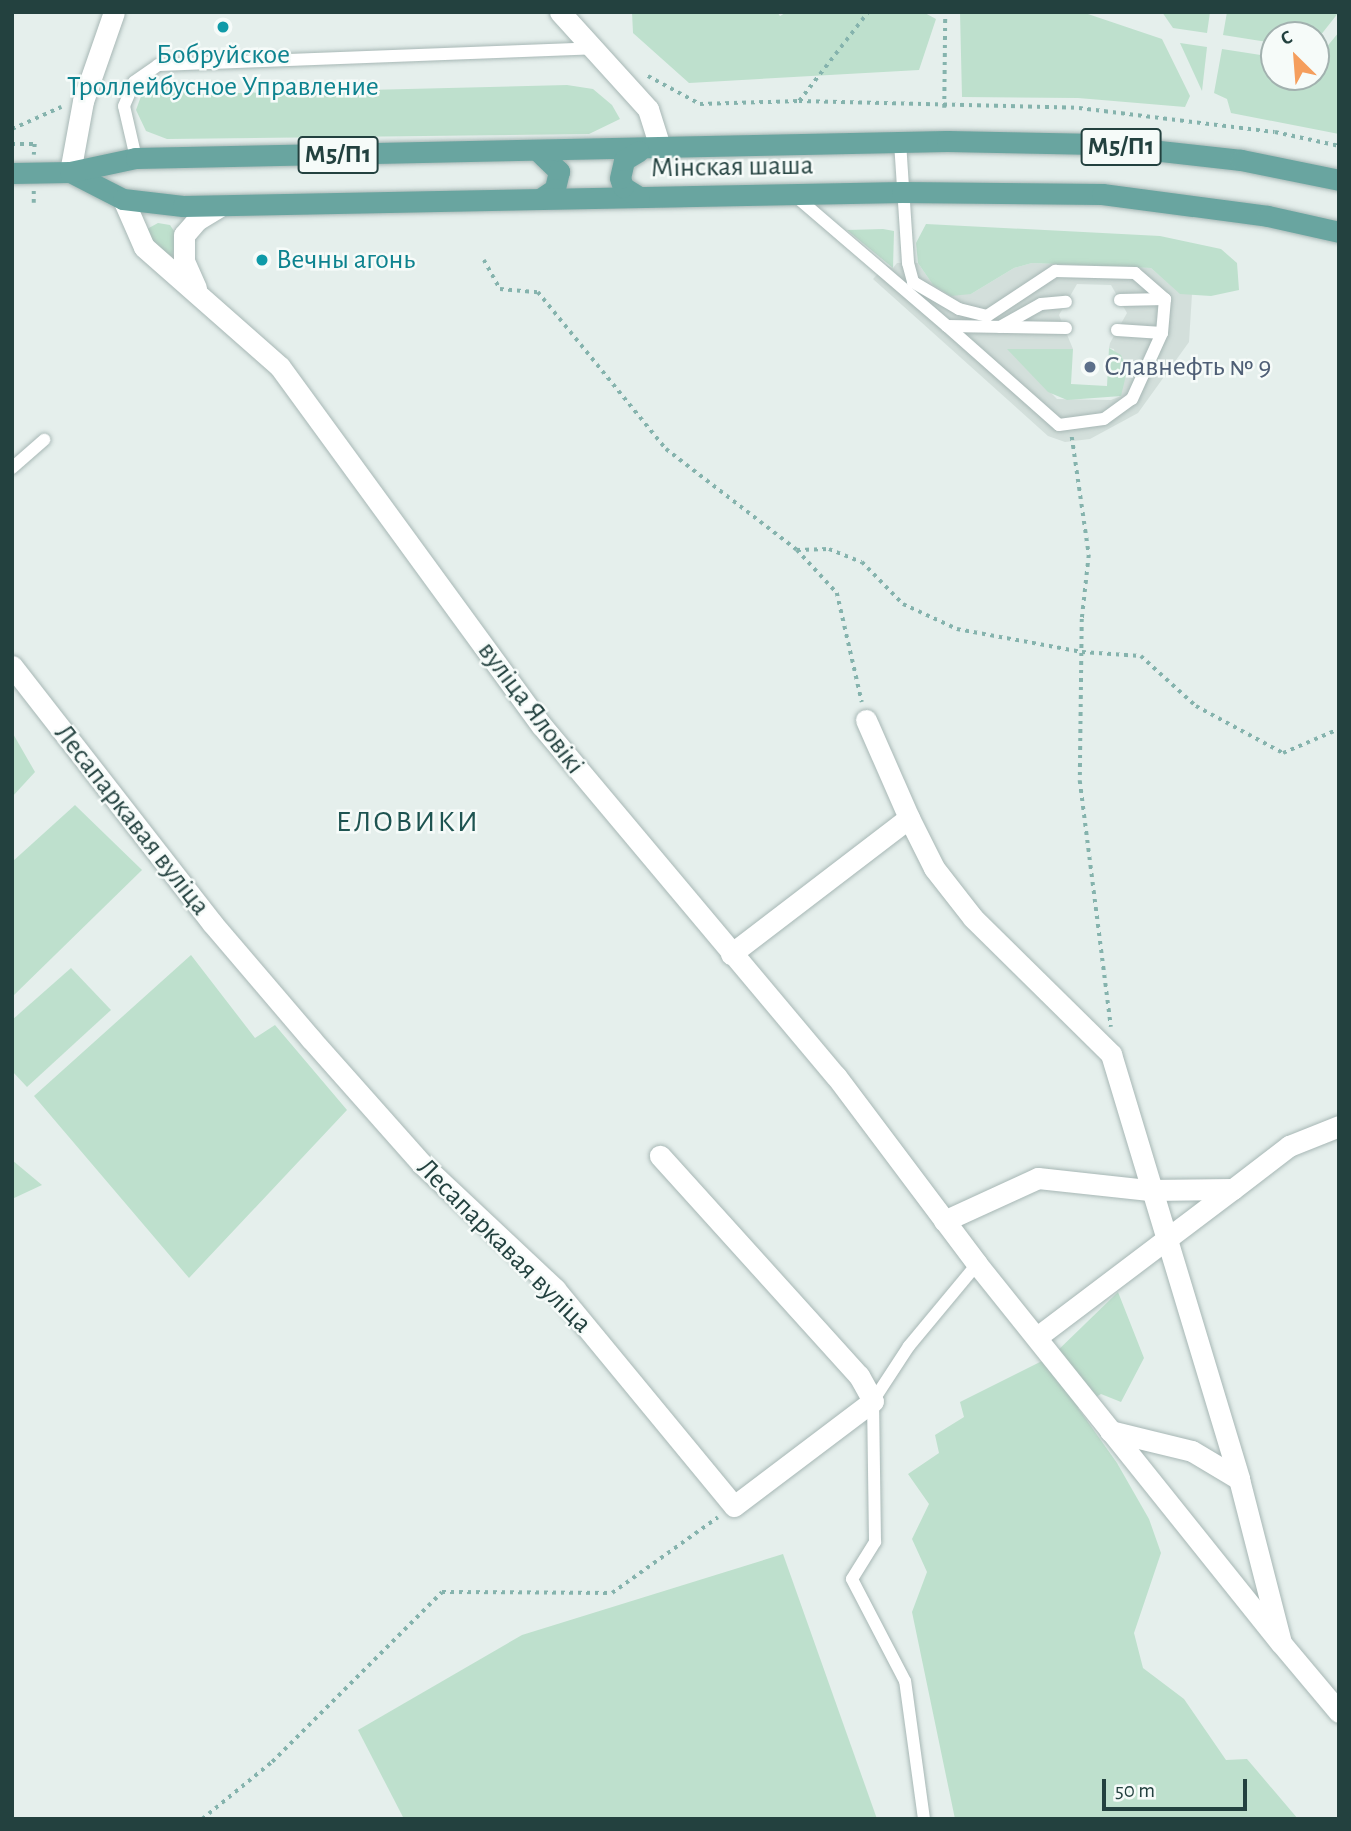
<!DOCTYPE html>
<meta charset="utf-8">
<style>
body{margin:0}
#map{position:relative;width:1351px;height:1831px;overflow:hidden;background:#e5efec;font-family:"Alegreya Sans",sans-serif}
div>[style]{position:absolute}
.built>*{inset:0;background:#d3dfdb}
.green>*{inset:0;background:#bee0cd}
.path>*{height:3.5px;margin-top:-1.75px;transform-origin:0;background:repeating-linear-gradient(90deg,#85b3ad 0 3.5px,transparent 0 8.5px)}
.roads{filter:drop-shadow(0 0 2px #a7b7b5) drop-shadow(0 0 2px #a7b7b5)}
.service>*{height:12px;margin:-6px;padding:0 6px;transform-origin:6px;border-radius:6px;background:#fff}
.minor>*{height:21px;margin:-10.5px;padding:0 10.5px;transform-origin:10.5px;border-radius:10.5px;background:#fff}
.primary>*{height:21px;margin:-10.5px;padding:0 10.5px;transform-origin:10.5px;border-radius:10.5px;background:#69a5a0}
.dots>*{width:19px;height:19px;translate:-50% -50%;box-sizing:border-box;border:4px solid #f6fbf9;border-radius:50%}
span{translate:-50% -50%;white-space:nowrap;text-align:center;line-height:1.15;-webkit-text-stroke:5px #f6fbf9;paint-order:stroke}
.shield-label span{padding:2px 5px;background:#f6fbf9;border:2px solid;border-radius:5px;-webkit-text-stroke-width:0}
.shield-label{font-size:26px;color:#23413f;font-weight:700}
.culture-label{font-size:28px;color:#0d838f}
.left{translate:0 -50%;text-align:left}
.street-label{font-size:28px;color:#23413f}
.service-label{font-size:28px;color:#4e5e75}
.neighbourhood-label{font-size:30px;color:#1e5451;letter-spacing:2px}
.frame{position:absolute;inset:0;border:14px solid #23413f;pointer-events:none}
.north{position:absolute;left:1260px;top:21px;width:70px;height:70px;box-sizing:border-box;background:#f6fbf9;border:2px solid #a2b1af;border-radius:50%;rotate:335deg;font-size:19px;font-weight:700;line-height:28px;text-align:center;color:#23413f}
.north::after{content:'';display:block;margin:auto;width:24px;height:32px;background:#f59e5d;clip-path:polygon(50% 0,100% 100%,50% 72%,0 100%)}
.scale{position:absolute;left:1102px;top:1779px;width:145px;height:32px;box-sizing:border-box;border:4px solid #23413f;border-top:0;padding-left:9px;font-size:21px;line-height:24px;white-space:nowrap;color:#23413f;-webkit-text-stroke:5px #f6fbf9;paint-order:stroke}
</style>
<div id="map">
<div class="built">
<i style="clip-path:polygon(evenodd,897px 263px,918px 263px,933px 285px,971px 294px,1014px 268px,1032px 263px,1151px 268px,1180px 293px,1192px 294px,1189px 342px,1138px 413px,1090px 439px,1065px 442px,1048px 436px,873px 279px,886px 265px,893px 268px,897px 263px,1077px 284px,1111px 285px,1127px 313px,1110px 343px,1109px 348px,1114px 349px,1121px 396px,1111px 400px,1057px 399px,1008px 349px,1073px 349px,1059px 315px,1077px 284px)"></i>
</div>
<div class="green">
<i style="clip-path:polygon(632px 12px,777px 12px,780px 16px,787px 12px,923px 12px,936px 19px,919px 70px,689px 83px,633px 33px)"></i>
<i style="clip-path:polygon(960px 12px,1082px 12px,1162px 39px,1190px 96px,1185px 107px,1078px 98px,962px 97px)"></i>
<i style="clip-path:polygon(1162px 12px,1210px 12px,1207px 33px,1173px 28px)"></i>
<i style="clip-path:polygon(1227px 12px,1339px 12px,1316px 41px,1316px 35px,1274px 35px,1274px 43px,1223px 35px)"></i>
<i style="clip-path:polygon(1339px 32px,1339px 134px,1231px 113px,1227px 99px,1214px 93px,1222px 49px,1274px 57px,1274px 77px,1316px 77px,1316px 60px)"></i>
<i style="clip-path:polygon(1180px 43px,1207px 47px,1202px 91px)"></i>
<i style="clip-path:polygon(165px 78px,199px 94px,567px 85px,593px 89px,612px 105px,620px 119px,589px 134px,167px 139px,146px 131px,136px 110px,144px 88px)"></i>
<i style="clip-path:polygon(158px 223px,170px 225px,176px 234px,173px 256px,165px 255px,151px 239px,147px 229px)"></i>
<i style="clip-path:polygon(926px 224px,1160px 236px,1221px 249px,1237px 263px,1239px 290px,1211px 296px,1180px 294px,1151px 268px,1032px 263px,1014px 268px,971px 294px,951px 296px,933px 285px,918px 263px,916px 243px)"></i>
<i style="clip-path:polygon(883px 229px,894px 231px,893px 268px,847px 230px)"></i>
<i style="clip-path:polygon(1109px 348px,1121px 355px,1127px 371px,1121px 396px,1067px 400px,1048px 392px,1007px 349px,1073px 349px,1071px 384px,1107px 386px)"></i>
<i style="clip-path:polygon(12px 732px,35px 772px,12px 797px)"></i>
<i style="clip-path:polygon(75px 805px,142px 870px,12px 997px,12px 862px)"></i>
<i style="clip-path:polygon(191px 955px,255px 1038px,275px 1025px,347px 1110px,189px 1278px,34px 1096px)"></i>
<i style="clip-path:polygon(71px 968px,111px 1010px,27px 1087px,12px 1071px,12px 1020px)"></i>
<i style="clip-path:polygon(12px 1160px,42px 1185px,12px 1199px)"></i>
<i style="clip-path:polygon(1118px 1292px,1144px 1358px,1121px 1402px,1101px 1394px,1078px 1408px,1117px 1463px,1149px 1519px,1161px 1553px,1134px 1633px,1143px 1668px,1184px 1699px,1226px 1760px,1247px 1759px,1298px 1819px,955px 1819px,912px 1612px,927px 1572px,912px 1539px,929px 1504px,908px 1474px,939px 1453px,935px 1435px,964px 1417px,960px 1402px,1052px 1356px)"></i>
<i style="clip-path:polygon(783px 1554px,877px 1819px,404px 1819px,358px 1730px,522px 1635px)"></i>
</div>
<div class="path">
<i style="left:648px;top:76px;width:59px;rotate:28.3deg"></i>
<i style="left:700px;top:104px;width:99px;rotate:-1.7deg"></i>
<i style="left:799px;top:101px;width:280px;rotate:1.4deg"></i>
<i style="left:1079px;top:108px;width:197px;rotate:7deg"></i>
<i style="left:1275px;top:132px;width:66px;rotate:12.3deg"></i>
<i style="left:799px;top:101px;width:113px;rotate:-52.2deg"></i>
<i style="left:944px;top:108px;width:96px;rotate:-89.4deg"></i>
<i style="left:12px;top:129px;width:54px;rotate:-24.2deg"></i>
<i style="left:12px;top:144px;width:23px"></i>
<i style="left:35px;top:144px;width:11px;rotate:95deg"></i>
<i style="left:34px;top:191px;width:12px;rotate:90deg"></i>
<i style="left:484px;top:260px;width:33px;rotate:61deg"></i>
<i style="left:500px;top:289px;width:38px;rotate:5deg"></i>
<i style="left:538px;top:292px;width:203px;rotate:50.8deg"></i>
<i style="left:666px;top:449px;width:165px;rotate:37.6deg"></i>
<i style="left:797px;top:550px;width:59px;rotate:47.1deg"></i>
<i style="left:837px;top:593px;width:112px;rotate:77.1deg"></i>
<i style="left:1072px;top:437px;width:119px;rotate:81.8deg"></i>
<i style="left:1089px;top:555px;width:64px;rotate:96.2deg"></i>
<i style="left:1082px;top:619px;width:162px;rotate:90.7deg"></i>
<i style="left:1080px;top:781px;width:248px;rotate:82.8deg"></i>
<i style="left:797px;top:550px;width:32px;rotate:-2deg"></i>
<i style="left:829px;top:549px;width:35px;rotate:22deg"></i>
<i style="left:862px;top:562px;width:59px;rotate:45.7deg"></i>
<i style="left:903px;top:604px;width:60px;rotate:24.8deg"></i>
<i style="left:957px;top:629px;width:127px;rotate:10.4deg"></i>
<i style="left:1082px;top:652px;width:59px;rotate:3.9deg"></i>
<i style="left:1141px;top:656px;width:74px;rotate:42.3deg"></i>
<i style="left:1196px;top:706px;width:99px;rotate:28.4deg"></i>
<i style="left:1283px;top:753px;width:61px;rotate:-23.2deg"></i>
<i style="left:202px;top:1819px;width:90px;rotate:-39.2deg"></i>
<i style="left:272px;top:1762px;width:240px;rotate:-45deg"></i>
<i style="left:442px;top:1592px;width:170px;rotate:0.3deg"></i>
<i style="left:612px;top:1593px;width:130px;rotate:-35.6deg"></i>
</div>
<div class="roads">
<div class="service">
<i style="left:900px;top:142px;width:121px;rotate:86.2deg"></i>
<i style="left:908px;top:263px;width:20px;rotate:75deg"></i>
<i style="left:913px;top:282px;width:53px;rotate:30.4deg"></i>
<i style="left:959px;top:309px;width:29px;rotate:14deg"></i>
<i style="left:987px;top:316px;width:82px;rotate:-33.5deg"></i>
<i style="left:1055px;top:271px;width:80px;rotate:1.4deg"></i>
<i style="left:1135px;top:273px;width:40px;rotate:41deg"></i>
<i style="left:136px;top:158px;width:53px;rotate:-103deg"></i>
<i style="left:124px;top:106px;width:26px;rotate:-67deg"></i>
<i style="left:134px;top:82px;width:29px;rotate:-35deg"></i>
<i style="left:158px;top:65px;width:437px;rotate:-2.2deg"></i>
<i style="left:793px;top:194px;width:203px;rotate:40.6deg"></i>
<i style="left:947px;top:326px;width:119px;rotate:1deg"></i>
<i style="left:1120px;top:300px;width:45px;rotate:-1.3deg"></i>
<i style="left:947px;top:326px;width:149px;rotate:41.5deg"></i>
<i style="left:1059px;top:425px;width:45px;rotate:-7.6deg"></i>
<i style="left:1104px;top:419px;width:34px;rotate:-36deg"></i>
<i style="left:1132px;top:399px;width:72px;rotate:-65.6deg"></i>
<i style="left:1000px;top:327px;width:47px;rotate:-29.3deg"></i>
<i style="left:1041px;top:304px;width:25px;rotate:-5deg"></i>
<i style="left:1117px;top:330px;width:45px;rotate:3.8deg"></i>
<i style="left:1162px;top:333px;width:34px;rotate:-85deg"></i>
<i style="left:12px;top:468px;width:43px;rotate:-41.2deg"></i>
<i style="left:924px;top:1819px;width:139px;rotate:-97.8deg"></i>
<i style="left:905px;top:1681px;width:115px;rotate:-117.5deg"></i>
<i style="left:852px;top:1579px;width:44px;rotate:-58.1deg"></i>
<i style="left:875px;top:1542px;width:141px;rotate:-90.8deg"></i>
<i style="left:873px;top:1401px;width:66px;rotate:-56.8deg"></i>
<i style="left:909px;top:1346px;width:107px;rotate:-50.3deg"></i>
</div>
<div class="minor">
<i style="left:560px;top:12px;width:131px;rotate:47.8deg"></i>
<i style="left:648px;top:109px;width:43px;rotate:72.4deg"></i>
<i style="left:70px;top:172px;width:72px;rotate:-79.6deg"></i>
<i style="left:83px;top:101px;width:94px;rotate:-70.8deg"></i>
<i style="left:123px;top:199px;width:52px;rotate:66.4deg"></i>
<i style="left:144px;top:247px;width:181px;rotate:41.4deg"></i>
<i style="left:280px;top:367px;width:444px;rotate:53.9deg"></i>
<i style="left:542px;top:726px;width:457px;rotate:50deg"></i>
<i style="left:836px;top:1076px;width:235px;rotate:53.1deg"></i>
<i style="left:977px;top:1264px;width:486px;rotate:51.3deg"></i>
<i style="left:196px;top:288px;width:30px;rotate:-114deg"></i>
<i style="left:184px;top:261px;width:26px;rotate:-90deg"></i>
<i style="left:184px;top:235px;width:20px;rotate:-49deg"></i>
<i style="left:197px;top:220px;width:26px;rotate:-31deg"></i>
<i style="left:12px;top:666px;width:326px;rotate:52.1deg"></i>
<i style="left:212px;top:923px;width:153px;rotate:49.5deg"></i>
<i style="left:311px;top:1039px;width:167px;rotate:48.4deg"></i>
<i style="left:422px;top:1164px;width:183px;rotate:43.2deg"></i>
<i style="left:555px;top:1289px;width:281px;rotate:50.5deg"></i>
<i style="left:734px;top:1506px;width:174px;rotate:-37.1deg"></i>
<i style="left:873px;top:1401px;width:29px;rotate:-119deg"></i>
<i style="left:859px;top:1376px;width:297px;rotate:-132.1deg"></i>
<i style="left:866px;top:720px;width:107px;rotate:66.3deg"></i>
<i style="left:731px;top:954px;width:224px;rotate:-37.4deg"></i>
<i style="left:909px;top:818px;width:56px;rotate:63.4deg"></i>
<i style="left:934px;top:868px;width:63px;rotate:52deg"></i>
<i style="left:973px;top:918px;width:194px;rotate:44.6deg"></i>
<i style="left:1111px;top:1054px;width:444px;rotate:73.2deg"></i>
<i style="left:1239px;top:1479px;width:169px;rotate:75.6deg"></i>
<i style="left:1281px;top:1643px;width:90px;rotate:50deg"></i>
<i style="left:944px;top:1221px;width:103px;rotate:-24.6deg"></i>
<i style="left:1038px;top:1178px;width:112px;rotate:6.2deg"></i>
<i style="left:1149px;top:1190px;width:84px;rotate:-0.7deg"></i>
<i style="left:1233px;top:1189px;width:71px;rotate:-37.5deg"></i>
<i style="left:1289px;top:1146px;width:54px;rotate:-21.8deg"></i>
<i style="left:1037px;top:1337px;width:246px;rotate:-37.1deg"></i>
<i style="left:1110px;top:1431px;width:84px;rotate:13.7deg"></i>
<i style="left:1192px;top:1451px;width:55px;rotate:30.8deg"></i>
</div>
<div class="primary">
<i style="left:539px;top:152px;width:28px;rotate:44deg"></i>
<i style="left:559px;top:171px;width:18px;rotate:103deg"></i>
<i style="left:555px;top:189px;width:18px;rotate:146deg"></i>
<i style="left:70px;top:172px;width:59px;rotate:27deg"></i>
<i style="left:123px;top:199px;width:60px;rotate:6.7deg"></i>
<i style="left:183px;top:206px;width:719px;rotate:-1.12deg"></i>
<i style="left:902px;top:192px;width:200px;rotate:0.6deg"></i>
<i style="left:1102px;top:194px;width:167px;rotate:7.5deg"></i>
<i style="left:1268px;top:216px;width:73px;rotate:12.7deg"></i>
<i style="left:12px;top:173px;width:58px;rotate:-1deg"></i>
<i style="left:70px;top:172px;width:67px;rotate:-12deg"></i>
<i style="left:136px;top:158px;width:811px;rotate:-1.2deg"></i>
<i style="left:947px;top:141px;width:151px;rotate:1.1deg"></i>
<i style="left:1098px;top:144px;width:144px;rotate:6.4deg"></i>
<i style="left:1241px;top:160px;width:100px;rotate:11.5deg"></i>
<i style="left:639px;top:197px;width:19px;rotate:-148deg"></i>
<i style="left:623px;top:187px;width:9px;rotate:-108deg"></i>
<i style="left:620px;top:178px;width:18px;rotate:-77deg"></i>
<i style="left:624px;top:160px;width:17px;rotate:-31deg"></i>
</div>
</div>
<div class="dots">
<i style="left:223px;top:27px;background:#0f9aa8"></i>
<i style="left:262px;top:260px;background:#0f9aa8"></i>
<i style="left:1090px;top:367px;background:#5c6f8a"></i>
</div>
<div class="shield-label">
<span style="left:1121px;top:147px">М5/П1</span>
<span style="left:338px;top:155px">М5/П1</span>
</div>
<div class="culture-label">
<span style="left:223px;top:71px">Бобруйское<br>Троллейбусное Управление</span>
<span class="left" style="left:276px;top:260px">Вечны агонь</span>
</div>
<div class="street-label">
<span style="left:732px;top:167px;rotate:-1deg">Мінская шаша</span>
<span style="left:531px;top:708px;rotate:53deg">вуліца Яловікі</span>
<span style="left:132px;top:820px;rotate:52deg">Лесапаркавая вуліца</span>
<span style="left:504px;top:1246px;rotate:45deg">Лесапаркавая вуліца</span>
</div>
<div class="service-label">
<span class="left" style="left:1104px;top:367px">Славнефть № 9</span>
</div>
<div class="neighbourhood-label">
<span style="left:408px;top:822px">ЕЛОВИКИ</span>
</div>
<div class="frame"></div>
<div class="north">С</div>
<div class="scale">50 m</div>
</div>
